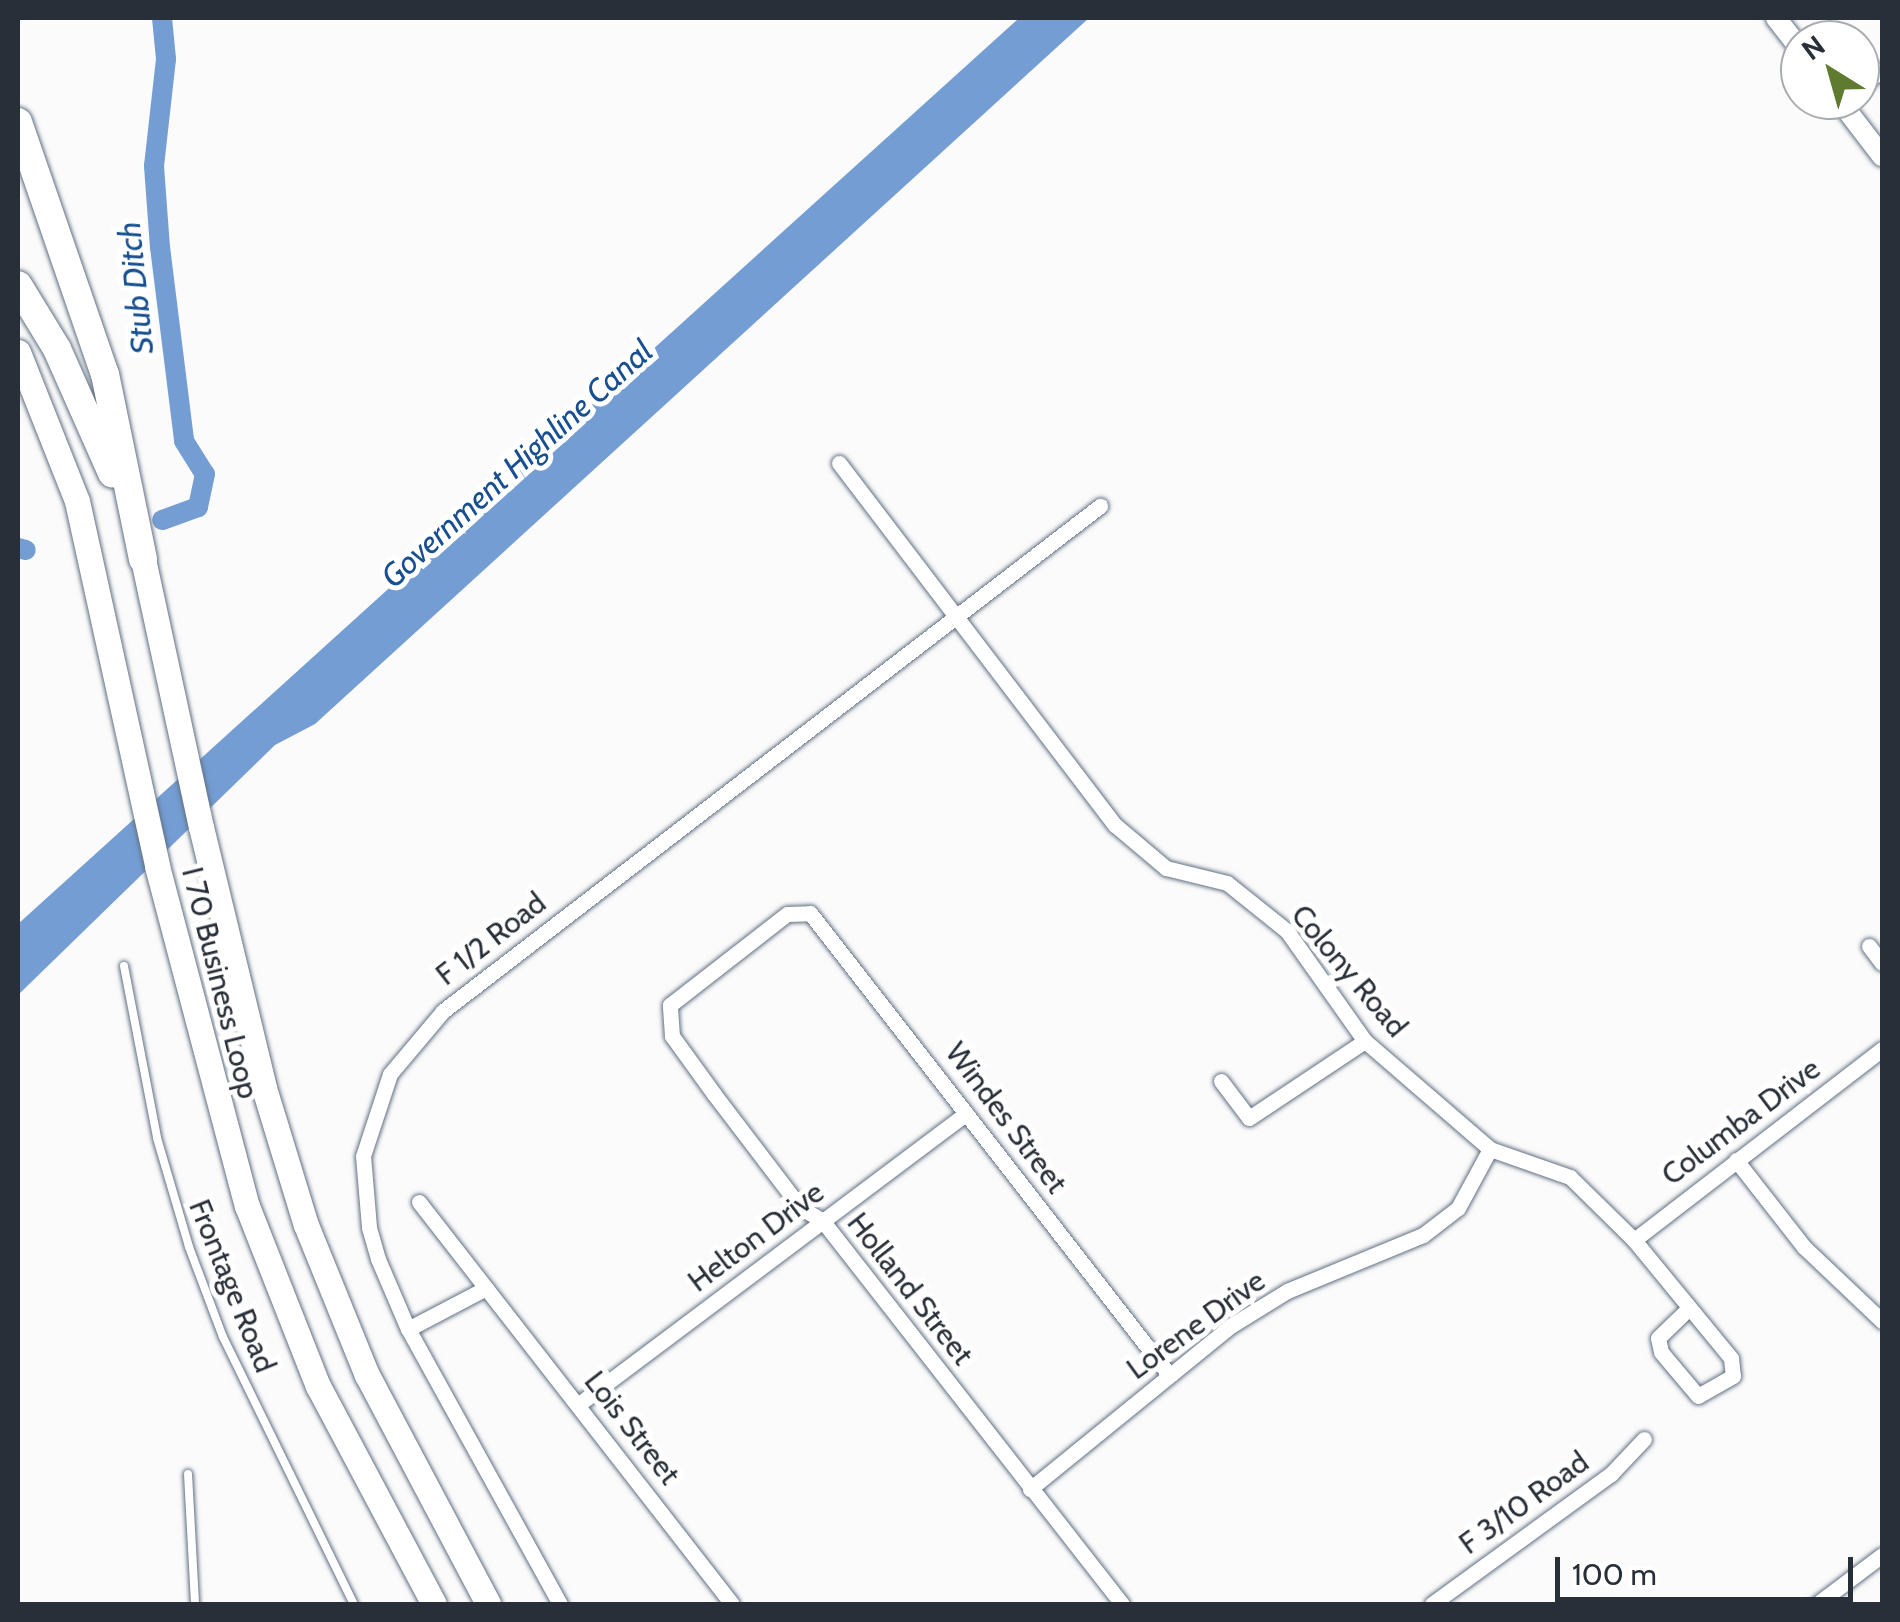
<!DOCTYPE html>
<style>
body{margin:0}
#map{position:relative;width:1900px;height:1622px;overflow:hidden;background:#fbfbfb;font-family:Cabin,sans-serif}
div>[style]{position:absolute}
.water>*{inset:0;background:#749dd3}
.canal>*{height:20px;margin:-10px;padding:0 10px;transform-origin:10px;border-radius:10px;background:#749dd3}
.roads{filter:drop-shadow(0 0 2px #617083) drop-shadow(0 0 2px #617083)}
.service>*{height:8px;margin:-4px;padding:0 4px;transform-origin:4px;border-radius:4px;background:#fff}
.minor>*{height:15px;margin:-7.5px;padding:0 7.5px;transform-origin:7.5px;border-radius:7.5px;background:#fff}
.tertiary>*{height:20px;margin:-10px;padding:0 10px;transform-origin:10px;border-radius:10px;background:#fff}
.primary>*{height:25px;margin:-12.5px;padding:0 12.5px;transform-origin:12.5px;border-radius:12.5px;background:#fff}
.motorway>*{height:28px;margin:-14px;padding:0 14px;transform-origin:14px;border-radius:14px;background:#fff}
span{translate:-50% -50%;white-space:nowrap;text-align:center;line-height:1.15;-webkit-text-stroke:10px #fff;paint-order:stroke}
.street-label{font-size:30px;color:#292f38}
.water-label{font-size:32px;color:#174f90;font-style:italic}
.frame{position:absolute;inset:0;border:20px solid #292f38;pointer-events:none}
.north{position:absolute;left:1780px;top:20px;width:100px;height:100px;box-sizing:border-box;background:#fff;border:2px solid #a9acaf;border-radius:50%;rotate:323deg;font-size:28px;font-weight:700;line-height:40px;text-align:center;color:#292f38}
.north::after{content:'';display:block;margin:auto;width:35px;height:45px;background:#5e7b30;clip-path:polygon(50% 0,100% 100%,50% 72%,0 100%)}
.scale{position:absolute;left:1555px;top:1557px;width:298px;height:45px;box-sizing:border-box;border:5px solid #292f38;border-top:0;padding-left:12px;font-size:30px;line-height:35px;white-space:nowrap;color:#292f38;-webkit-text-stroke:8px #fff;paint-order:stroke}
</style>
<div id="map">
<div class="water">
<i style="clip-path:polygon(1019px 18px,1089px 18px,315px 724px,275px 745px,18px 995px,18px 924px)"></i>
</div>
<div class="canal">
<i style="left:162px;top:18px;width:41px;rotate:84.4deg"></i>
<i style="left:166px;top:59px;width:108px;rotate:96.4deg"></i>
<i style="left:154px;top:166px;width:81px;rotate:85.8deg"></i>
<i style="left:160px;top:247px;width:195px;rotate:82.9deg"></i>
<i style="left:184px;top:441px;width:39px;rotate:58deg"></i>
<i style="left:205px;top:474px;width:34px;rotate:102deg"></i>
<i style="left:198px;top:507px;width:38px;rotate:160deg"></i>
<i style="left:18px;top:548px;width:8px;rotate:14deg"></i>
</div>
<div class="roads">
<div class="service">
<i style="left:124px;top:966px;width:175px;rotate:79.1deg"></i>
<i style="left:157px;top:1138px;width:114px;rotate:73.6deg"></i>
<i style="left:189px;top:1247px;width:96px;rotate:69.3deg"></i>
<i style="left:223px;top:1337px;width:297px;rotate:63.9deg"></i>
<i style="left:188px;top:1474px;width:130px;rotate:86.9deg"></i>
</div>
<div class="minor">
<i style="left:1860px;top:87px;width:28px;rotate:-38deg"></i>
<i style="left:839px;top:463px;width:455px;rotate:52.7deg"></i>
<i style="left:1115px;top:825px;width:67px;rotate:40.1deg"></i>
<i style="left:1166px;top:868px;width:63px;rotate:13.8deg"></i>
<i style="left:1227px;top:883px;width:77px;rotate:38.7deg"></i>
<i style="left:1287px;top:931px;width:135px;rotate:54.7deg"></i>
<i style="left:1365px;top:1041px;width:165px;rotate:40.8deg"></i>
<i style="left:1490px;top:1149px;width:85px;rotate:19.3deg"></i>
<i style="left:1570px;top:1177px;width:90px;rotate:44.5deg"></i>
<i style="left:1634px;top:1240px;width:153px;rotate:50.6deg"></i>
<i style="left:1731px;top:1358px;width:18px;rotate:84deg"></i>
<i style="left:1733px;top:1376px;width:40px;rotate:150.3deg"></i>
<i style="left:1698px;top:1396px;width:57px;rotate:-130.1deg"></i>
<i style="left:1661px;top:1352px;width:14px;rotate:-102deg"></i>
<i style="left:1658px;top:1338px;width:39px;rotate:-44deg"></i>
<i style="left:1869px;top:946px;width:21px;rotate:53deg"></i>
<i style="left:1221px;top:1081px;width:46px;rotate:52.9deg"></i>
<i style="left:1249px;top:1118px;width:139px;rotate:-33.6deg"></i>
<i style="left:1736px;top:1160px;width:110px;rotate:52deg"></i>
<i style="left:1804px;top:1247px;width:108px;rotate:43.5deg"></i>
<i style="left:419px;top:1202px;width:509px;rotate:52.1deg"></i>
<i style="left:1634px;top:1240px;width:313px;rotate:-37.6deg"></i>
<i style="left:408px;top:1329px;width:88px;rotate:-27.7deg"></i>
<i style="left:579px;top:1404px;width:484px;rotate:-36.9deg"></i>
<i style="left:1030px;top:1489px;width:260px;rotate:-39.1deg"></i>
<i style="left:1232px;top:1325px;width:65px;rotate:-31.7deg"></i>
<i style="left:1287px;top:1291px;width:147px;rotate:-22.4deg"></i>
<i style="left:1423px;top:1235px;width:44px;rotate:-37.6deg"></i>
<i style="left:1458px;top:1208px;width:67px;rotate:-61.5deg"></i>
<i style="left:560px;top:1604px;width:314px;rotate:-118.9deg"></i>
<i style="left:408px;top:1329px;width:76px;rotate:-113.2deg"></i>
<i style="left:378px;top:1259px;width:33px;rotate:-106deg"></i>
<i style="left:369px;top:1227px;width:71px;rotate:-94.8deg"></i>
<i style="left:363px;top:1156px;width:86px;rotate:-71.8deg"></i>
<i style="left:390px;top:1074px;width:82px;rotate:-49.9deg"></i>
<i style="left:443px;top:1011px;width:829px;rotate:-37.55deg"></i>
<i style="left:1122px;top:1604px;width:486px;rotate:-128deg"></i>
<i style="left:823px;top:1221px;width:27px;rotate:-149deg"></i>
<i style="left:800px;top:1207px;width:142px;rotate:-127.3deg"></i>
<i style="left:714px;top:1094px;width:72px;rotate:-125.9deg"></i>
<i style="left:672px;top:1036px;width:31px;rotate:-94deg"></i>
<i style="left:670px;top:1005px;width:148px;rotate:-37.9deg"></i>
<i style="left:787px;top:914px;width:23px;rotate:-2deg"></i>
<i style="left:810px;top:913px;width:586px;rotate:52.13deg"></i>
<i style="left:1432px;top:1604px;width:221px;rotate:-36deg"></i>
<i style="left:1611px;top:1474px;width:48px;rotate:-46.7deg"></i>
<i style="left:1817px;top:1604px;width:81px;rotate:-37deg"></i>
</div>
<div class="tertiary">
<i style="left:1776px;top:18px;width:39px;rotate:52deg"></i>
<i style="left:1839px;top:100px;width:71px;rotate:52.5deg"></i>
</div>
<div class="primary">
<i style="left:18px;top:352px;width:160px;rotate:68.4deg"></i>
<i style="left:77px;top:501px;width:374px;rotate:77.6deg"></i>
<i style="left:157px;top:866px;width:352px;rotate:75.2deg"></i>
<i style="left:247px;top:1206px;width:193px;rotate:68.5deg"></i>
<i style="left:318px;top:1386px;width:247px;rotate:62deg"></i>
<i style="left:143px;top:559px;width:274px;rotate:77.8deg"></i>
<i style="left:201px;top:827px;width:268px;rotate:76.4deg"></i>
<i style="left:264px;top:1088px;width:143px;rotate:73deg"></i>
<i style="left:306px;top:1225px;width:162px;rotate:67.9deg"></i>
<i style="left:367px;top:1375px;width:259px;rotate:62.1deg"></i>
</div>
<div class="motorway">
<i style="left:18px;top:122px;width:267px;rotate:71deg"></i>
<i style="left:105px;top:374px;width:189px;rotate:78.4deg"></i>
<i style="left:18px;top:285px;width:75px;rotate:58.6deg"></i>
<i style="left:57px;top:349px;width:136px;rotate:66.1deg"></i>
</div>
</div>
<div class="street-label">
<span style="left:491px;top:939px;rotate:-38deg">F 1/2 Road</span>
<span style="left:1349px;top:971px;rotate:50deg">Colony Road</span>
<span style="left:220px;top:983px;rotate:76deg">I 70 Business Loop</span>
<span style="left:1006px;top:1118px;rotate:53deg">Windes Street</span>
<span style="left:1741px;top:1122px;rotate:-37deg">Columba Drive</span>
<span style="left:756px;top:1237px;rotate:-37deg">Helton Drive</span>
<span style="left:232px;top:1286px;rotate:68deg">Frontage Road</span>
<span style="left:910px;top:1289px;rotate:52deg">Holland Street</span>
<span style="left:1196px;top:1325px;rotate:-36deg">Lorene Drive</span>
<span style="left:632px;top:1428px;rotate:52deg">Lois Street</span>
<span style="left:1524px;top:1503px;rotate:-36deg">F 3/10 Road</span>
</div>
<div class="water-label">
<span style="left:136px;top:288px;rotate:-96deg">Stub Ditch</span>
<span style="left:517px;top:464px;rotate:-42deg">Government Highline Canal</span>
</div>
<div class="frame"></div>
<div class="north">N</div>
<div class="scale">100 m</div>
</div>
